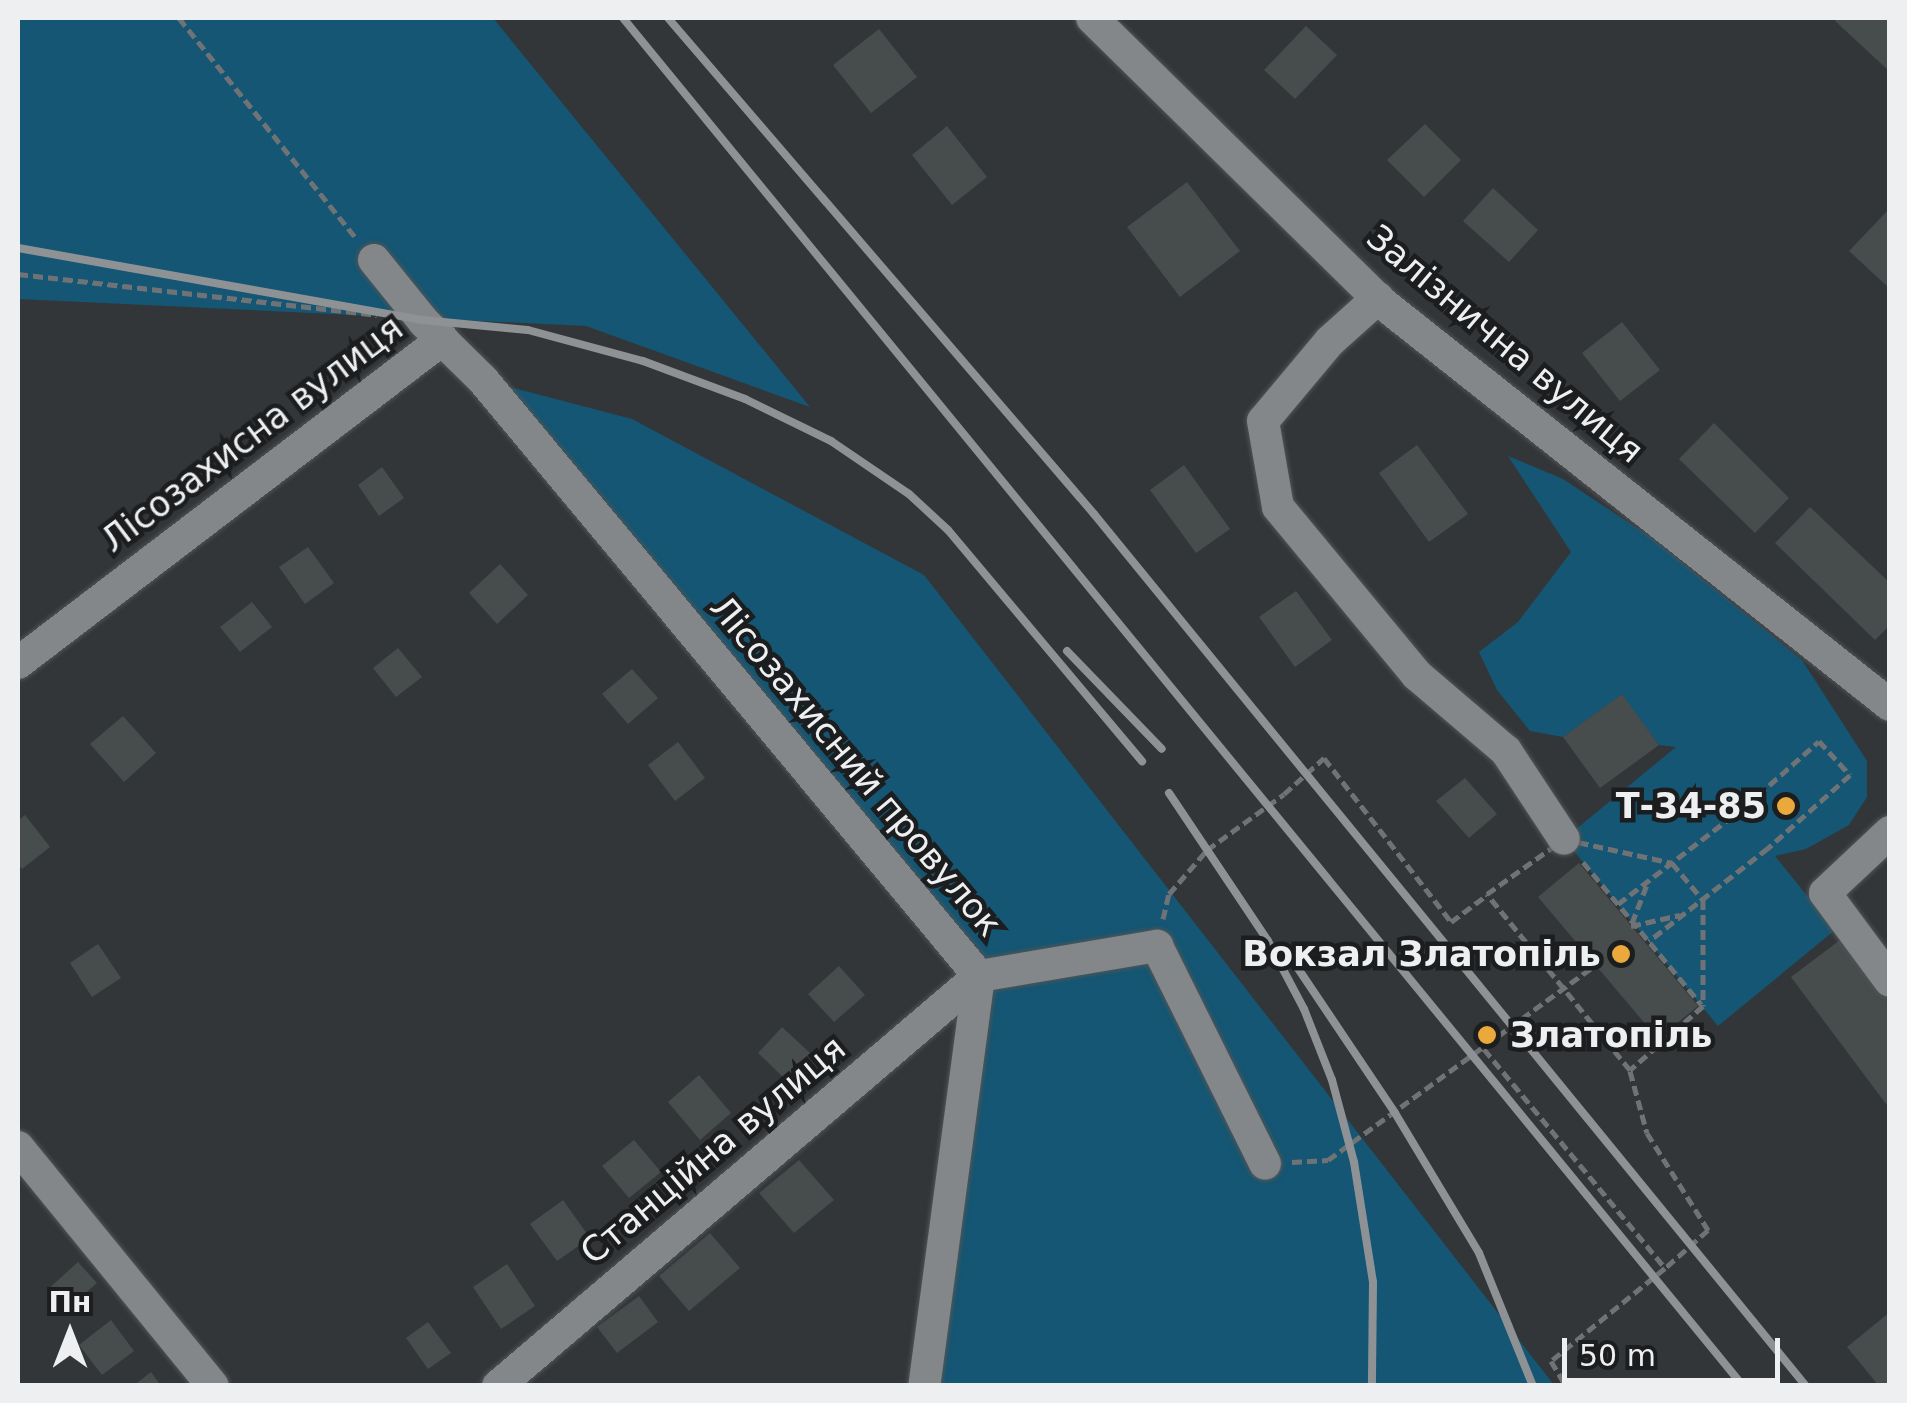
<!DOCTYPE html>
<meta charset="utf-8">
<style>
body{margin:0}
#map{position:relative;width:1907px;height:1403px;overflow:hidden;background:#333639;font-family:"DejaVu Sans",sans-serif}
div>[style]{position:absolute}
.green>*{inset:0;background:#145673}
.building>*{inset:0;background:#474c4c}
.path>*{height:5px;margin-top:-2.5px;transform-origin:0;background:repeating-linear-gradient(90deg,#707376 0 10px,transparent 0 15px)}
.roads{filter:drop-shadow(0 0 2px #515456) drop-shadow(0 0 2px #515456)}
.street>*{height:32px;margin:-16px;padding:0 16px;transform-origin:16px;border-radius:16px;background:#83878a}
.rail>*{height:8px;margin:-4px;padding:0 4px;transform-origin:4px;border-radius:4px;background:#8f9294}
.dots>*{width:28px;height:28px;translate:-50% -50%;box-sizing:border-box;border:5px solid #1c1d1e;border-radius:50%}
span{translate:-50% -50%;white-space:nowrap;text-align:center;line-height:1.15;-webkit-text-stroke:9px #1c1d1e;paint-order:stroke}
.street-label{font-size:35px;color:#edeff1}
.poi-label{font-size:35px;color:#edeff1;font-weight:700}
.right{translate:-100% -50%;text-align:right}
.left{translate:0 -50%;text-align:left}
.frame{position:absolute;inset:0;border:20px solid #edeff1;pointer-events:none}
.north{position:absolute;left:20px;top:1283px;width:100px;height:100px;-webkit-text-stroke:8px #1c1d1e;paint-order:stroke;rotate:0deg;font-size:28px;font-weight:700;line-height:40px;text-align:center;color:#edeff1}
.north::after{content:'';display:block;margin:auto;width:35px;height:45px;background:#edeff1;clip-path:polygon(50% 0,100% 100%,50% 72%,0 100%)}
.scale{position:absolute;left:1562px;top:1338px;width:218px;height:45px;box-sizing:border-box;border:5px solid #edeff1;border-top:0;padding-left:12px;font-size:30px;line-height:35px;white-space:nowrap;color:#edeff1;-webkit-text-stroke:8px #1c1d1e;paint-order:stroke}
</style>
<div id="map">
<div class="green">
<i style="clip-path:polygon(18px 18px,493px 18px,810px 407px,586px 326px,18px 299px)"></i>
<i style="clip-path:polygon(483px 380px,632px 419px,924px 575px,1554px 1385px,924px 1385px,979px 976px)"></i>
<i style="clip-path:polygon(1508px 456px,1563px 479px,1652px 538px,1802px 660px,1867px 761px,1867px 797px,1849px 825px,1806px 849px,1775px 856px,1835px 930px,1718px 1026px,1564px 839px,1676px 747px,1659px 745px,1622px 695px,1563px 737px,1530px 731px,1497px 690px,1479px 652px,1518px 622px,1571px 552px)"></i>
</div>
<div class="building">
<i style="clip-path:polygon(1839px 18px,1890px 18px,1888px 70px,1835px 21px)"></i>
<i style="clip-path:polygon(1306px 26px,1337px 55px,1295px 99px,1264px 70px)"></i>
<i style="clip-path:polygon(879px 29px,917px 77px,871px 113px,833px 65px)"></i>
<i style="clip-path:polygon(1425px 124px,1461px 160px,1424px 197px,1387px 160px)"></i>
<i style="clip-path:polygon(947px 126px,987px 177px,952px 205px,912px 155px)"></i>
<i style="clip-path:polygon(1187px 182px,1240px 251px,1180px 297px,1127px 227px)"></i>
<i style="clip-path:polygon(1493px 188px,1538px 230px,1509px 262px,1463px 221px)"></i>
<i style="clip-path:polygon(1890px 208px,1890px 289px,1849px 251px)"></i>
<i style="clip-path:polygon(1622px 322px,1660px 370px,1620px 401px,1582px 353px)"></i>
<i style="clip-path:polygon(1714px 423px,1789px 498px,1755px 533px,1679px 459px)"></i>
<i style="clip-path:polygon(1417px 445px,1468px 514px,1429px 542px,1379px 473px)"></i>
<i style="clip-path:polygon(1184px 465px,1230px 529px,1196px 553px,1150px 490px)"></i>
<i style="clip-path:polygon(382px 467px,404px 498px,379px 516px,358px 485px)"></i>
<i style="clip-path:polygon(1810px 507px,1890px 583px,1890px 625px,1875px 640px,1775px 543px)"></i>
<i style="clip-path:polygon(308px 547px,334px 583px,305px 604px,279px 567px)"></i>
<i style="clip-path:polygon(500px 564px,528px 595px,497px 624px,469px 593px)"></i>
<i style="clip-path:polygon(1296px 591px,1332px 640px,1295px 667px,1259px 617px)"></i>
<i style="clip-path:polygon(252px 602px,272px 627px,240px 652px,220px 627px)"></i>
<i style="clip-path:polygon(398px 648px,422px 677px,396px 697px,373px 668px)"></i>
<i style="clip-path:polygon(632px 669px,658px 698px,628px 724px,602px 694px)"></i>
<i style="clip-path:polygon(1622px 694px,1659px 745px,1600px 788px,1563px 737px)"></i>
<i style="clip-path:polygon(123px 716px,156px 753px,124px 782px,90px 744px)"></i>
<i style="clip-path:polygon(678px 742px,705px 778px,675px 801px,648px 765px)"></i>
<i style="clip-path:polygon(1465px 778px,1497px 814px,1469px 838px,1436px 801px)"></i>
<i style="clip-path:polygon(25px 815px,50px 847px,22px 869px,18px 864px,18px 821px)"></i>
<i style="clip-path:polygon(1579px 863px,1698px 1006px,1658px 1039px,1538px 897px)"></i>
<i style="clip-path:polygon(1844px 937px,1890px 997px,1890px 1101px,1886px 1104px,1791px 977px)"></i>
<i style="clip-path:polygon(98px 944px,121px 978px,92px 997px,70px 963px)"></i>
<i style="clip-path:polygon(839px 966px,865px 995px,834px 1022px,808px 994px)"></i>
<i style="clip-path:polygon(782px 1027px,810px 1053px,786px 1080px,758px 1053px)"></i>
<i style="clip-path:polygon(699px 1075px,731px 1113px,700px 1140px,668px 1102px)"></i>
<i style="clip-path:polygon(634px 1140px,661px 1172px,629px 1198px,602px 1166px)"></i>
<i style="clip-path:polygon(799px 1160px,834px 1200px,794px 1233px,759px 1193px)"></i>
<i style="clip-path:polygon(563px 1200px,590px 1238px,557px 1261px,530px 1224px)"></i>
<i style="clip-path:polygon(710px 1233px,740px 1268px,689px 1311px,659px 1276px)"></i>
<i style="clip-path:polygon(78px 1262px,97px 1283px,65px 1311px,47px 1290px)"></i>
<i style="clip-path:polygon(507px 1264px,535px 1306px,501px 1329px,473px 1287px)"></i>
<i style="clip-path:polygon(639px 1296px,658px 1322px,617px 1353px,597px 1327px)"></i>
<i style="clip-path:polygon(1890px 1312px,1890px 1386px,1879px 1386px,1847px 1347px)"></i>
<i style="clip-path:polygon(111px 1320px,134px 1351px,102px 1375px,79px 1345px)"></i>
<i style="clip-path:polygon(428px 1322px,451px 1353px,428px 1369px,406px 1338px)"></i>
<i style="clip-path:polygon(151px 1372px,161px 1386px,133px 1386px)"></i>
</div>
<div class="path">
<i style="left:179px;top:18px;width:282px;rotate:51.2deg"></i>
<i style="left:18px;top:274px;width:361px;rotate:6.5deg"></i>
<i style="left:1564px;top:839px;width:111px;rotate:12.5deg"></i>
<i style="left:1672px;top:863px;width:48px;rotate:50deg"></i>
<i style="left:1703px;top:900px;width:106px;rotate:90deg"></i>
<i style="left:1703px;top:1006px;width:97px;rotate:138.8deg"></i>
<i style="left:1630px;top:1070px;width:227px;rotate:-129.1deg"></i>
<i style="left:1487px;top:894px;width:95px;rotate:-35.5deg"></i>
<i style="left:1583px;top:862px;width:185px;rotate:50.3deg"></i>
<i style="left:1618px;top:904px;width:163px;rotate:-37.5deg"></i>
<i style="left:1747px;top:805px;width:96px;rotate:-41.6deg"></i>
<i style="left:1819px;top:741px;width:46px;rotate:47.6deg"></i>
<i style="left:1850px;top:775px;width:110px;rotate:138.3deg"></i>
<i style="left:1768px;top:848px;width:151px;rotate:142deg"></i>
<i style="left:1163px;top:919px;width:26px;rotate:-77deg"></i>
<i style="left:1169px;top:894px;width:58px;rotate:-49.2deg"></i>
<i style="left:1207px;top:850px;width:95px;rotate:-36deg"></i>
<i style="left:1284px;top:794px;width:54px;rotate:-42deg"></i>
<i style="left:1324px;top:758px;width:207px;rotate:52.2deg"></i>
<i style="left:1451px;top:922px;width:45px;rotate:-36.9deg"></i>
<i style="left:1632px;top:923px;width:44px;rotate:-68.7deg"></i>
<i style="left:1631px;top:926px;width:50px;rotate:-12.7deg"></i>
<i style="left:1484px;top:1049px;width:284px;rotate:50.4deg"></i>
<i style="left:1665px;top:1268px;width:147px;rotate:140.8deg"></i>
<i style="left:1551px;top:1361px;width:29px;rotate:59deg"></i>
<i style="left:1630px;top:1071px;width:64px;rotate:74.7deg"></i>
<i style="left:1647px;top:1133px;width:115px;rotate:57.8deg"></i>
<i style="left:1708px;top:1230px;width:57px;rotate:138.5deg"></i>
<i style="left:1292px;top:1162px;width:36px;rotate:-3deg"></i>
<i style="left:1328px;top:1160px;width:331px;rotate:-36.1deg"></i>
</div>
<div class="roads">
<div class="street">
<i style="left:1092px;top:18px;width:405px;rotate:44.5deg"></i>
<i style="left:1381px;top:302px;width:649px;rotate:38.37deg"></i>
<i style="left:374px;top:260px;width:80px;rotate:51.1deg"></i>
<i style="left:424px;top:322px;width:83px;rotate:44.5deg"></i>
<i style="left:483px;top:380px;width:775px;rotate:50.23deg"></i>
<i style="left:979px;top:976px;width:414px;rotate:97.6deg"></i>
<i style="left:1378px;top:298px;width:64px;rotate:138.1deg"></i>
<i style="left:1330px;top:341px;width:104px;rotate:129.9deg"></i>
<i style="left:1263px;top:421px;width:87px;rotate:80.1deg"></i>
<i style="left:1278px;top:507px;width:218px;rotate:50.4deg"></i>
<i style="left:1417px;top:675px;width:117px;rotate:40.5deg"></i>
<i style="left:1506px;top:751px;width:105px;rotate:56.6deg"></i>
<i style="left:18px;top:663px;width:534px;rotate:-37.32deg"></i>
<i style="left:1890px;top:832px;width:89px;rotate:136.8deg"></i>
<i style="left:1825px;top:893px;width:109px;rotate:53.5deg"></i>
<i style="left:979px;top:976px;width:181px;rotate:-9.6deg"></i>
<i style="left:1157px;top:946px;width:243px;rotate:63.6deg"></i>
<i style="left:18px;top:1147px;width:308px;rotate:50.8deg"></i>
<i style="left:498px;top:1386px;width:632px;rotate:-40.44deg"></i>
</div>
</div>
<div class="rail">
<i style="left:623px;top:18px;width:1768px;rotate:50.69deg"></i>
<i style="left:668px;top:18px;width:654px;rotate:49.34deg"></i>
<i style="left:1094px;top:514px;width:1126px;rotate:50.77deg"></i>
<i style="left:18px;top:248px;width:410px;rotate:10.1deg"></i>
<i style="left:422px;top:320px;width:106px;rotate:5.4deg"></i>
<i style="left:528px;top:330px;width:119px;rotate:15.1deg"></i>
<i style="left:643px;top:361px;width:109px;rotate:20.4deg"></i>
<i style="left:745px;top:399px;width:96px;rotate:26deg"></i>
<i style="left:831px;top:441px;width:94px;rotate:34.2deg"></i>
<i style="left:909px;top:494px;width:53px;rotate:42.7deg"></i>
<i style="left:948px;top:530px;width:302px;rotate:50deg"></i>
<i style="left:1067px;top:651px;width:136px;rotate:45.9deg"></i>
<i style="left:1169px;top:793px;width:178px;rotate:56.2deg"></i>
<i style="left:1268px;top:941px;width:77px;rotate:62.1deg"></i>
<i style="left:1304px;top:1009px;width:76px;rotate:68.5deg"></i>
<i style="left:1332px;top:1080px;width:85px;rotate:75deg"></i>
<i style="left:1354px;top:1162px;width:121px;rotate:81deg"></i>
<i style="left:1373px;top:1282px;width:104px;rotate:90.6deg"></i>
<i style="left:1289px;top:955px;width:190px;rotate:56.1deg"></i>
<i style="left:1395px;top:1113px;width:163px;rotate:59deg"></i>
<i style="left:1479px;top:1253px;width:144px;rotate:67.9deg"></i>
</div>
<div class="dots">
<i style="left:1786px;top:806px;background:#eca93b"></i>
<i style="left:1621px;top:954px;background:#eca93b"></i>
<i style="left:1487px;top:1035px;background:#eca93b"></i>
</div>
<div class="street-label">
<span style="left:1505px;top:344px;rotate:40deg">Залізнична вулиця</span>
<span style="left:252px;top:434px;rotate:-37deg">Лісозахисна вулиця</span>
<span style="left:856px;top:766px;rotate:50deg">Лісозахисний провулок</span>
<span style="left:713px;top:1150px;rotate:-40deg">Станційна вулиця</span>
</div>
<div class="poi-label">
<span class="right" style="left:1766px;top:806px">Т-34-85</span>
<span class="right" style="left:1601px;top:954px">Вокзал Златопіль</span>
<span class="left" style="left:1510px;top:1035px">Златопіль</span>
</div>
<div class="frame"></div>
<div class="north">Пн</div>
<div class="scale">50 m</div>
</div>
